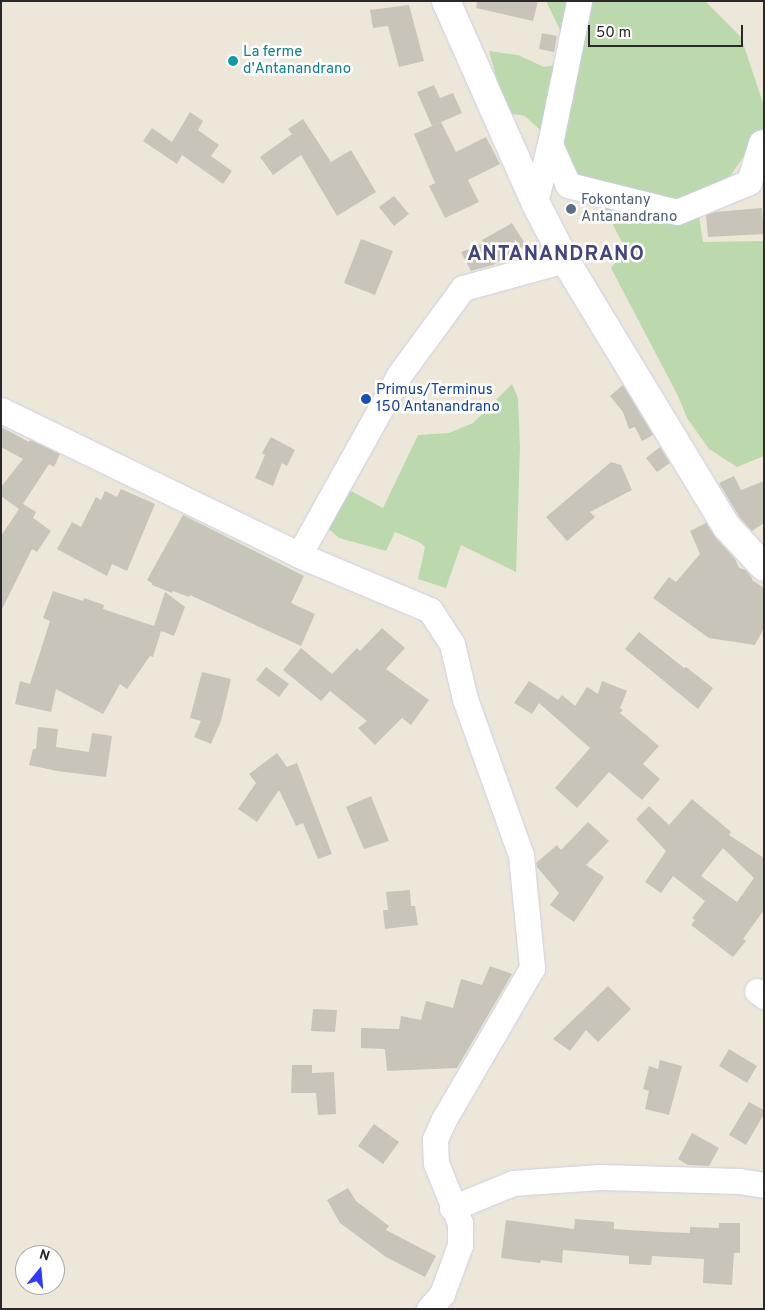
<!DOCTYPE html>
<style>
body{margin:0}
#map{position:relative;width:765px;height:1310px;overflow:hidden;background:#ede7d9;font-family:Overpass,sans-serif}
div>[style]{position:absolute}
.cemetery>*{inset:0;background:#bcd9ae}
.building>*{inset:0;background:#c8c4b9}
.roads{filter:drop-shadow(0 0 1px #cecee4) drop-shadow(0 0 1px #cecee4)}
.street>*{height:25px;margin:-12.5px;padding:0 12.5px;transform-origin:12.5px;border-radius:12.5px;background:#fff}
.secondary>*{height:28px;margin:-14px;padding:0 14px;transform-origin:14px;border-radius:14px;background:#fff}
.dots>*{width:14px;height:14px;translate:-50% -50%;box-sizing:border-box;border:2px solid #fff;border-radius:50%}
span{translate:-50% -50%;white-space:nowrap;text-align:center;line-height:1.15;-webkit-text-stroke:5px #fff;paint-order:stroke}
.culture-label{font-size:15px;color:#0d838f}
.left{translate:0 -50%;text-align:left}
.service-label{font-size:15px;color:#4e5e75}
.transit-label{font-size:15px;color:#164399}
.district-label{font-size:20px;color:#44457e;font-weight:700;letter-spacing:1px}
.frame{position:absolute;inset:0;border:2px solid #292929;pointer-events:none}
.north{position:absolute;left:15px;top:1245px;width:50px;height:50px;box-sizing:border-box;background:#fff;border:1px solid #a9a9a9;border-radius:50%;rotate:17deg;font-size:14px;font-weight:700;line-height:20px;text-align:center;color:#292929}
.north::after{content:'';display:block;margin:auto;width:18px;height:22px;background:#3438ff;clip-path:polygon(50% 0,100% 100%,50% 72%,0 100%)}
.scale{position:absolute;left:588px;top:25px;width:155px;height:22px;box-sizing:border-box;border:2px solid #292929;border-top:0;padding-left:6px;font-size:15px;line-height:18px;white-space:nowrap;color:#292929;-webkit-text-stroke:4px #fff;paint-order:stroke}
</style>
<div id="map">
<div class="cemetery">
<i style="clip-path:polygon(546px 1px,705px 1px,741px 37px,764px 106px,764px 128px,730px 176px,696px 196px,703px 242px,764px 241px,764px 456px,737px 467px,709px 449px,687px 418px,678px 396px,611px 268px,626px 250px,612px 223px,564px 152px,525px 116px,506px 113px,489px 51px,518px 55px,544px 67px,559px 64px,564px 38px)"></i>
<i style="clip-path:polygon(512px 384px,518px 398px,520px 448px,516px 572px,461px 545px,446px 588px,418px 579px,425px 547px,419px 542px,395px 532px,386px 551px,339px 538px,318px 520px,338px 484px,383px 508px,418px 435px,449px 433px,473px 423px)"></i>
</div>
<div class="building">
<i style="clip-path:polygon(477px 1px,538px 1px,533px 21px,476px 8px)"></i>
<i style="clip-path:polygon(409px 5px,424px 61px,399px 67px,388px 26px,373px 28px,370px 10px)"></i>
<i style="clip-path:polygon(542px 33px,557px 36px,554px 52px,539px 49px)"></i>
<i style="clip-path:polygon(434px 85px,440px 98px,453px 93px,462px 113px,432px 126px,417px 92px)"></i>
<i style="clip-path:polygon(190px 112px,203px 121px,198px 130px,219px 145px,211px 156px,232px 171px,223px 184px,182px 155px,177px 164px,143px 141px,152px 128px,172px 142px)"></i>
<i style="clip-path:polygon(303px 119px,331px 162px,351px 150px,376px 192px,337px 216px,301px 155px,273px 175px,260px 157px,292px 134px,288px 129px)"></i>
<i style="clip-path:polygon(441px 122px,456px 152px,486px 137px,500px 164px,468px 180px,479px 202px,445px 218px,429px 186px,435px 183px,414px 134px)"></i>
<i style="clip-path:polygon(394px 196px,409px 214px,394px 226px,379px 207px)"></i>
<i style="clip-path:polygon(762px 208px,764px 234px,708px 237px,706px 215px,715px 212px)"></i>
<i style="clip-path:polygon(512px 223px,526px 245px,493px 265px,471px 271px,461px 252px,484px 243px,482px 240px)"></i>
<i style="clip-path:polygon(361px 239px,393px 251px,375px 295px,344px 283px)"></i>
<i style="clip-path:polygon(623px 385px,653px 435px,642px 441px,635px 427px,629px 429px,623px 412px,610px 396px)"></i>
<i style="clip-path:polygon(1px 427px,29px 442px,30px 440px,60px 454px,54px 467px,49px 464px,23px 504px,36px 512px,33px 518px,51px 531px,37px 552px,32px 549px,1px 611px,1px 536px,19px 509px,1px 496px,1px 487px,23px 459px,1px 447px)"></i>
<i style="clip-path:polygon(271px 437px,295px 450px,287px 466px,282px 463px,273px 486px,255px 478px,265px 455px,262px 453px)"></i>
<i style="clip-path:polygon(660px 447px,670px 463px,657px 472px,646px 458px)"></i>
<i style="clip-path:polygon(611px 462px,621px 465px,632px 490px,590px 512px,595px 517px,567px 541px,546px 517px)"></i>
<i style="clip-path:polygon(734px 476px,741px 490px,764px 481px,764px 523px,752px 531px,740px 518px,719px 483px)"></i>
<i style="clip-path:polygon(121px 489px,155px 504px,127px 571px,112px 564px,107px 576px,57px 549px,72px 522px,81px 527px,96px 497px,101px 500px,105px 491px,117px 497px)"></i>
<i style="clip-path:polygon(183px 515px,304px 576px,291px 603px,315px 614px,301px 646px,190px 595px,189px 597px,173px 591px,172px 593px,152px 585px,152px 583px,147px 580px)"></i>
<i style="clip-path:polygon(706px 523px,716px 538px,735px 559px,739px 568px,746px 570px,752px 578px,752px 580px,764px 588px,764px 628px,755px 645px,709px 638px,653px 598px,669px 577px,676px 582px,700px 554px,690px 531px)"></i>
<i style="clip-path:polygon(53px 591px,83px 601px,84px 598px,104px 605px,103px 609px,154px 626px,165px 592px,185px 607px,174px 636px,161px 631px,153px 657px,150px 656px,127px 689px,120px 684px,103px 714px,56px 689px,51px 712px,15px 704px,20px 681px,30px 684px,50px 621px,43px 618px)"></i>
<i style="clip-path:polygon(382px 628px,405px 648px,386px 669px,429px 700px,411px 725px,402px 718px,375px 745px,358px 728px,367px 721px,330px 691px,321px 701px,283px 670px,301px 648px,332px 674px,357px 648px,360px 651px)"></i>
<i style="clip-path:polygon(639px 632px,684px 668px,686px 667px,713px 688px,698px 709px,625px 649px)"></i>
<i style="clip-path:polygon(266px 667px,289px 684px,279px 697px,256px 680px)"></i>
<i style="clip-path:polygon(202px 672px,231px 679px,221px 721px,211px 744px,194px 737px,201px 721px,190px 718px)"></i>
<i style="clip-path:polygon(529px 681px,558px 700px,562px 695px,575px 706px,587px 687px,598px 694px,602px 681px,627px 691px,620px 708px,623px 710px,620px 713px,659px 746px,643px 764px,660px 779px,642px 800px,609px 772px,577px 808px,555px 788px,590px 748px,539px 703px,532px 714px,514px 703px)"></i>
<i style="clip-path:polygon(38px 727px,58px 729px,56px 747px,89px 752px,92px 733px,112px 736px,106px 777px,57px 771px,29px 765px,33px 749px,36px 749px)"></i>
<i style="clip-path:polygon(277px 753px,287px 767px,297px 763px,332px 854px,318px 859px,303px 823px,296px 826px,279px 790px,257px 822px,238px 809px,256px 783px,249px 774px)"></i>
<i style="clip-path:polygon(371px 796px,389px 841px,364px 849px,346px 807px)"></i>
<i style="clip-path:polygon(evenodd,692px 799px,731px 832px,729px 835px,764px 858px,764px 910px,743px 939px,746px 941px,733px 957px,691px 925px,695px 920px,692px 918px,705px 901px,673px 876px,661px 893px,645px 882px,666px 851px,636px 819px,649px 806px,669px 825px,692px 799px,723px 848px,754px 878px,737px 902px,701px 876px,723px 848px)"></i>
<i style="clip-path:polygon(588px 822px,609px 841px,586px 865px,604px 877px,574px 922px,550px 905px,559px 893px,537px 867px,536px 863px,557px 845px,561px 850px)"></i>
<i style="clip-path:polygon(410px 890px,411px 906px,415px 906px,418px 925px,385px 929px,383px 910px,388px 910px,386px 892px)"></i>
<i style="clip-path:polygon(490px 966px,512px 974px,457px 1068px,387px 1071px,385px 1049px,361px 1048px,361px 1028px,399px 1029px,401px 1016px,421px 1020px,426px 1001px,453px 1008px,461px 979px,482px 985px)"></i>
<i style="clip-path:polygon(608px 986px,631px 1009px,598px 1042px,586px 1030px,570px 1051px,553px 1039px)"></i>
<i style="clip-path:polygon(313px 1009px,337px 1010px,335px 1032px,311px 1031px)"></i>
<i style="clip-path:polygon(729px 1049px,757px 1066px,747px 1083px,719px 1066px)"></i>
<i style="clip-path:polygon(660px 1060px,682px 1066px,669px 1115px,645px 1109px,649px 1091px,643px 1089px,649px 1066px,658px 1069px)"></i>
<i style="clip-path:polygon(292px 1065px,312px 1065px,312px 1073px,334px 1072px,336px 1114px,318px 1115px,316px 1093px,291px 1093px)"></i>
<i style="clip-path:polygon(749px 1102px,764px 1110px,764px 1114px,746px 1145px,729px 1135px)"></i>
<i style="clip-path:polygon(374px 1124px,399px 1142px,383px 1164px,358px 1146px)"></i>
<i style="clip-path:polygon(692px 1133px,719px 1148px,709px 1166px,688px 1165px,678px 1159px)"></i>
<i style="clip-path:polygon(348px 1188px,356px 1201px,389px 1226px,386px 1230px,436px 1256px,425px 1277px,386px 1257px,340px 1223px,327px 1200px)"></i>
<i style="clip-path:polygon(575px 1219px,614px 1222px,614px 1229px,661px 1232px,690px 1233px,690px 1227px,719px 1228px,719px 1223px,740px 1223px,740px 1253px,734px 1253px,732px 1285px,703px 1283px,704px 1259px,652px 1256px,651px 1265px,629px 1264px,629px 1256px,563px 1250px,562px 1263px,541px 1260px,540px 1263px,501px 1258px,506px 1220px,574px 1229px)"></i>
</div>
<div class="roads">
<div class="street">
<i style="left:550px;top:144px;width:45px;rotate:66.3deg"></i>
<i style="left:568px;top:185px;width:112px;rotate:13.9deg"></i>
<i style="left:677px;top:212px;width:78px;rotate:-22.6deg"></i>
<i style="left:749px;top:182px;width:41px;rotate:-72.9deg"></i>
<i style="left:761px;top:143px;width:3px;rotate:-18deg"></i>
<i style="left:535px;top:202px;width:60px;rotate:-75.5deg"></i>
<i style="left:550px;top:144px;width:146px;rotate:-78.5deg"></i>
<i style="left:1px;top:410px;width:331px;rotate:25.9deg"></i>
<i style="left:299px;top:555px;width:142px;rotate:22.8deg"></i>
<i style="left:430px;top:610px;width:40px;rotate:57.1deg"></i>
<i style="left:452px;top:644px;width:57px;rotate:76.7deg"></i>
<i style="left:465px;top:699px;width:166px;rotate:70.3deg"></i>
<i style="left:521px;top:855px;width:114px;rotate:84.4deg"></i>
<i style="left:532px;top:968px;width:175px;rotate:120.2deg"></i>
<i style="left:444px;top:1119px;width:22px;rotate:114deg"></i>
<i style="left:435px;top:1139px;width:24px;rotate:88deg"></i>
<i style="left:436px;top:1163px;width:65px;rotate:68.2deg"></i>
<i style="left:460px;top:1223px;width:22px;rotate:90deg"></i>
<i style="left:460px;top:1245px;width:52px;rotate:110.2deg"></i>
<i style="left:442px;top:1294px;width:20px;rotate:131deg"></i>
<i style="left:299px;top:555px;width:206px;rotate:-60.9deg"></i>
<i style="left:399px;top:375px;width:108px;rotate:-53.7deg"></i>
<i style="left:463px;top:288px;width:106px;rotate:-15.4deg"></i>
<i style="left:757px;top:991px;width:9px;rotate:36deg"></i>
<i style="left:452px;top:1208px;width:66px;rotate:-22.3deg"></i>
<i style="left:513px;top:1183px;width:87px;rotate:-3.9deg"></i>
<i style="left:600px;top:1177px;width:139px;rotate:1.6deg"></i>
<i style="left:739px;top:1181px;width:25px;rotate:9deg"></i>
</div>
<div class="secondary">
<i style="left:446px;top:1px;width:220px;rotate:66.1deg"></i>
<i style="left:535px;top:202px;width:65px;rotate:62.7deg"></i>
<i style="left:565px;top:260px;width:312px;rotate:58.8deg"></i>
<i style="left:727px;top:527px;width:54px;rotate:47.2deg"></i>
</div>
</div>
<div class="dots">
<i style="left:233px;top:61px;background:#0f9aa8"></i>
<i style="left:571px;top:209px;background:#5c6f8a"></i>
<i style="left:366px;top:399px;background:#1a4fb4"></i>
</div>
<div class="culture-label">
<span class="left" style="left:243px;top:61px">La ferme<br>d'Antanandrano</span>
</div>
<div class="service-label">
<span class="left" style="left:581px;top:209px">Fokontany<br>Antanandrano</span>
</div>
<div class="transit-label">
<span class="left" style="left:376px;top:399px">Primus/Terminus<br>150 Antanandrano</span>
</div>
<div class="district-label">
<span style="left:556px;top:255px">ANTANANDRANO</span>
</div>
<div class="frame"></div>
<div class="north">N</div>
<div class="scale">50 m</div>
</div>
